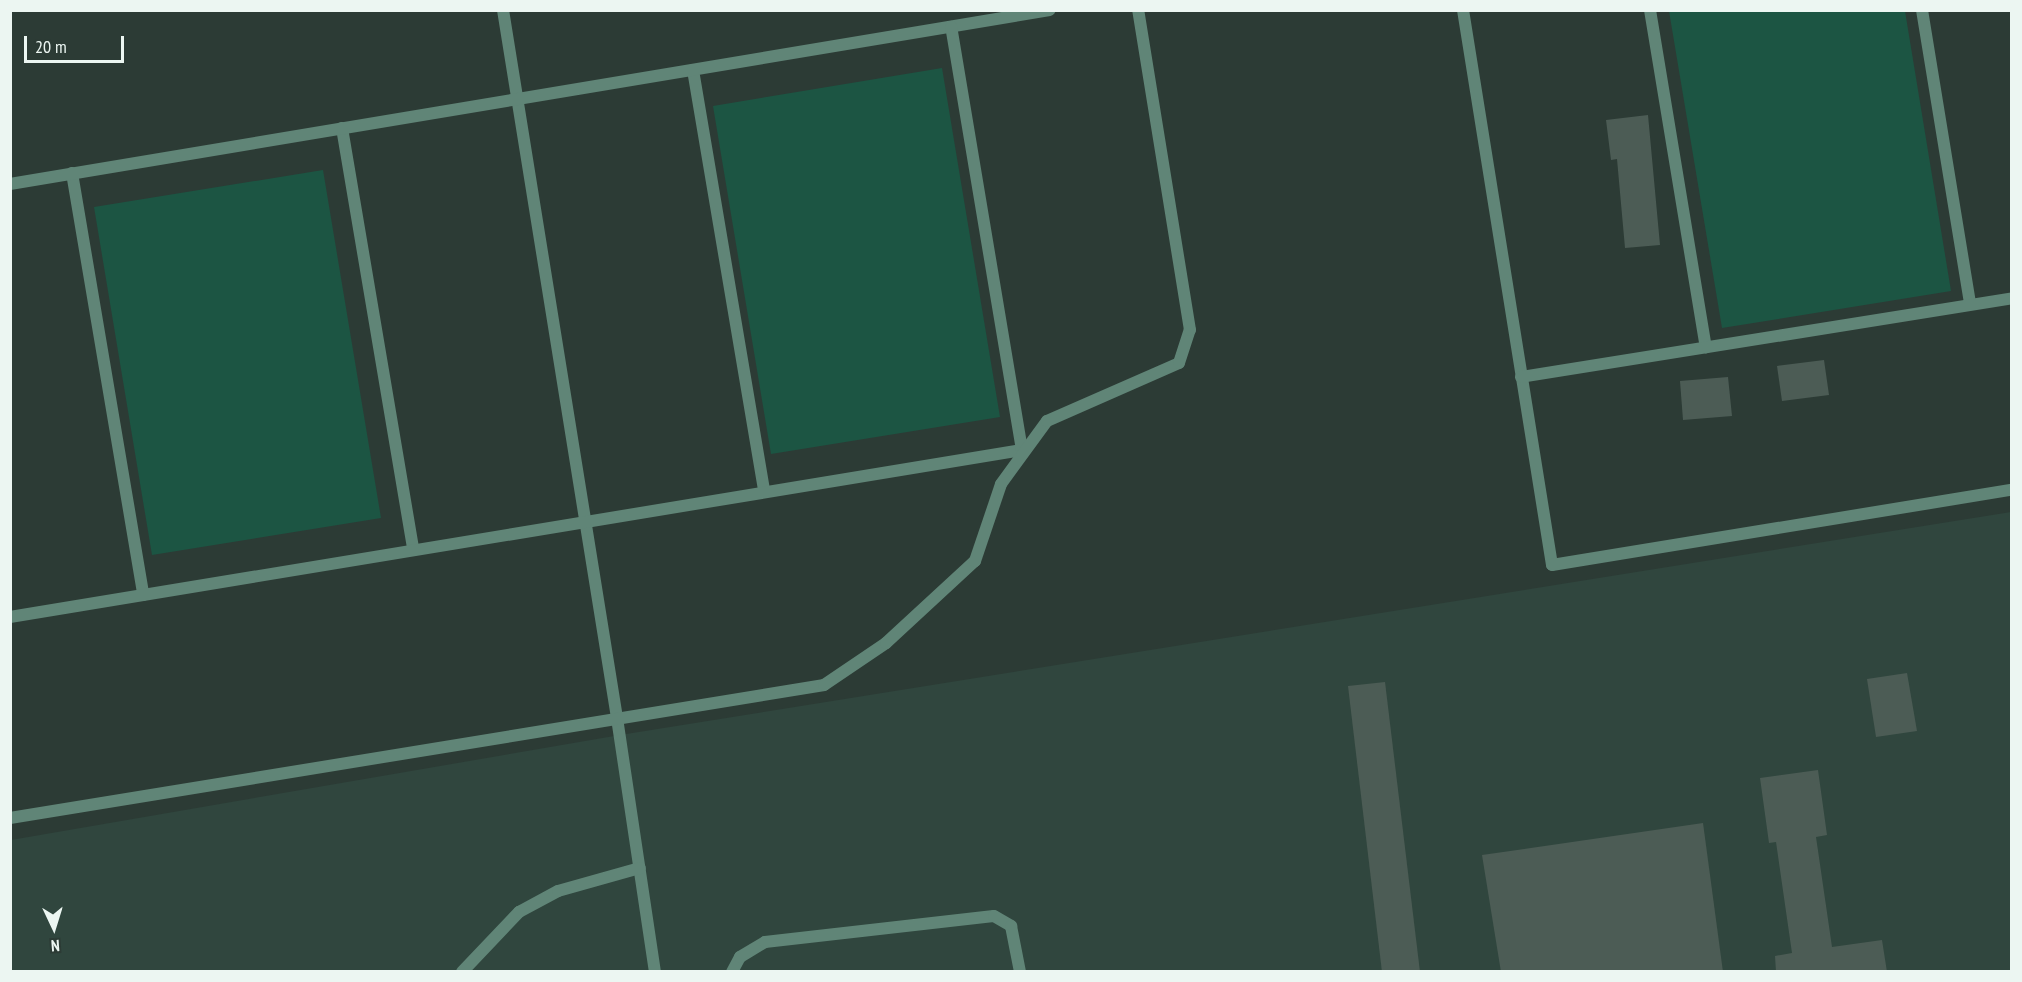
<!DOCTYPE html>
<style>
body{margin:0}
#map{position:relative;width:2022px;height:982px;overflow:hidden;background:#2c3b35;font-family:"PT Sans Narrow",sans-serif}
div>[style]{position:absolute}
.built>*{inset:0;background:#30463e}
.green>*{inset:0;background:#1c5543}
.building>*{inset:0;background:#4c5c55}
.service>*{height:12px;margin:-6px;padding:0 6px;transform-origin:6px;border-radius:6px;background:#608577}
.minor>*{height:12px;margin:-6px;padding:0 6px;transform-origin:6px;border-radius:6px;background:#608577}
span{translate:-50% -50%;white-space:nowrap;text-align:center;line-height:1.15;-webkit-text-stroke:4.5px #2c3b35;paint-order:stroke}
.frame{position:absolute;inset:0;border:12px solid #ecf6f2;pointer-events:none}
.north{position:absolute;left:24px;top:898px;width:60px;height:60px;-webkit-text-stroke:4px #2c3b35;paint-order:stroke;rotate:176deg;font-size:16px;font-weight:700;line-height:24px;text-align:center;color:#ecf6f2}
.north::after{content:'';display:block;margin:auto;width:21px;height:27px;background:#ecf6f2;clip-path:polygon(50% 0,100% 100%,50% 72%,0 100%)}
.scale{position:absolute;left:24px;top:36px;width:100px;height:27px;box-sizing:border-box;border:3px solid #ecf6f2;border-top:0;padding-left:8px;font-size:18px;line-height:21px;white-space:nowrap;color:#ecf6f2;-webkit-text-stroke:4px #2c3b35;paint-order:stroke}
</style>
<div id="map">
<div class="built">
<i style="clip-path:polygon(2011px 512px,2011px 971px,11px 972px,11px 840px,620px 735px)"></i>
</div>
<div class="green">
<i style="clip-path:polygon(1669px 11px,1905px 11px,1951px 291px,1722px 328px)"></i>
<i style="clip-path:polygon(942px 68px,1000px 417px,771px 454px,713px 106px)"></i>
<i style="clip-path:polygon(323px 170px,381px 518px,152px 555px,94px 207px)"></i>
</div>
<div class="building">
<i style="clip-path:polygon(1648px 115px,1660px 245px,1625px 248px,1617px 159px,1611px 160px,1606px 120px)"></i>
<i style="clip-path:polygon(1824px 360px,1829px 395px,1782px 401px,1777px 366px)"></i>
<i style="clip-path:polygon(1728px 377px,1732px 416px,1683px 420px,1680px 381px)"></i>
<i style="clip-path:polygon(1907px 673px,1917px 731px,1876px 737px,1867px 679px)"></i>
<i style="clip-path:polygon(1385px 682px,1420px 972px,1382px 972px,1348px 686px)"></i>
<i style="clip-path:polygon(1818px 770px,1827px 835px,1816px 837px,1832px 947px,1882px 940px,1887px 972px,1776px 972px,1775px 956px,1792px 953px,1776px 842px,1769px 843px,1760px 778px)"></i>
<i style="clip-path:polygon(1703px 823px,1723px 972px,1501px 972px,1482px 855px)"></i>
</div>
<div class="service">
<i style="left:617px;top:718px;width:257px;rotate:81.5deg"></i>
<i style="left:462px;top:972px;width:83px;rotate:-46.5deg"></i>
<i style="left:519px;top:912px;width:44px;rotate:-28.3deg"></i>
<i style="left:558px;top:891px;width:85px;rotate:-15.7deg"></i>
<i style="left:732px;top:972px;width:17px;rotate:-62deg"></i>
<i style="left:740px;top:957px;width:29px;rotate:-31deg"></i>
<i style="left:765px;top:942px;width:230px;rotate:-6.5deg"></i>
<i style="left:994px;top:916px;width:20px;rotate:30deg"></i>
<i style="left:1011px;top:926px;width:47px;rotate:78.9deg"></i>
</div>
<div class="minor">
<i style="left:503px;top:10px;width:717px;rotate:80.85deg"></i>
<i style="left:1463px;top:10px;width:562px;rotate:80.89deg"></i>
<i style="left:1552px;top:565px;width:466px;rotate:-9.3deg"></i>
<i style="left:1650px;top:10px;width:342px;rotate:80.6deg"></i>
<i style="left:1922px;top:10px;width:298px;rotate:80.7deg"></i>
<i style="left:693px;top:70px;width:428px;rotate:80.4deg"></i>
<i style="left:342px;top:128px;width:428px;rotate:80.4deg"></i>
<i style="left:72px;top:173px;width:428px;rotate:80.4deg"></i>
<i style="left:10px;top:184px;width:1054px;rotate:-9.5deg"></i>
<i style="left:1521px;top:377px;width:497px;rotate:-9.1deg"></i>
<i style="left:10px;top:617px;width:1026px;rotate:-9.37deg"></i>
<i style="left:1022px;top:450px;width:429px;rotate:-99.5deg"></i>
<i style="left:10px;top:818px;width:825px;rotate:-9.28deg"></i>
<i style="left:824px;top:685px;width:75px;rotate:-34.1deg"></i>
<i style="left:886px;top:643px;width:121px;rotate:-42.7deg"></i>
<i style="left:975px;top:561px;width:81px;rotate:-71.3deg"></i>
<i style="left:1001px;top:484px;width:78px;rotate:-53.9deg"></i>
<i style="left:1047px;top:421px;width:144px;rotate:-23.7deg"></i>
<i style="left:1179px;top:363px;width:35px;rotate:-72deg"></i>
<i style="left:1190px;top:330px;width:324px;rotate:-99.2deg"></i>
</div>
<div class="frame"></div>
<div class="north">N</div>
<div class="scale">20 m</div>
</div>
